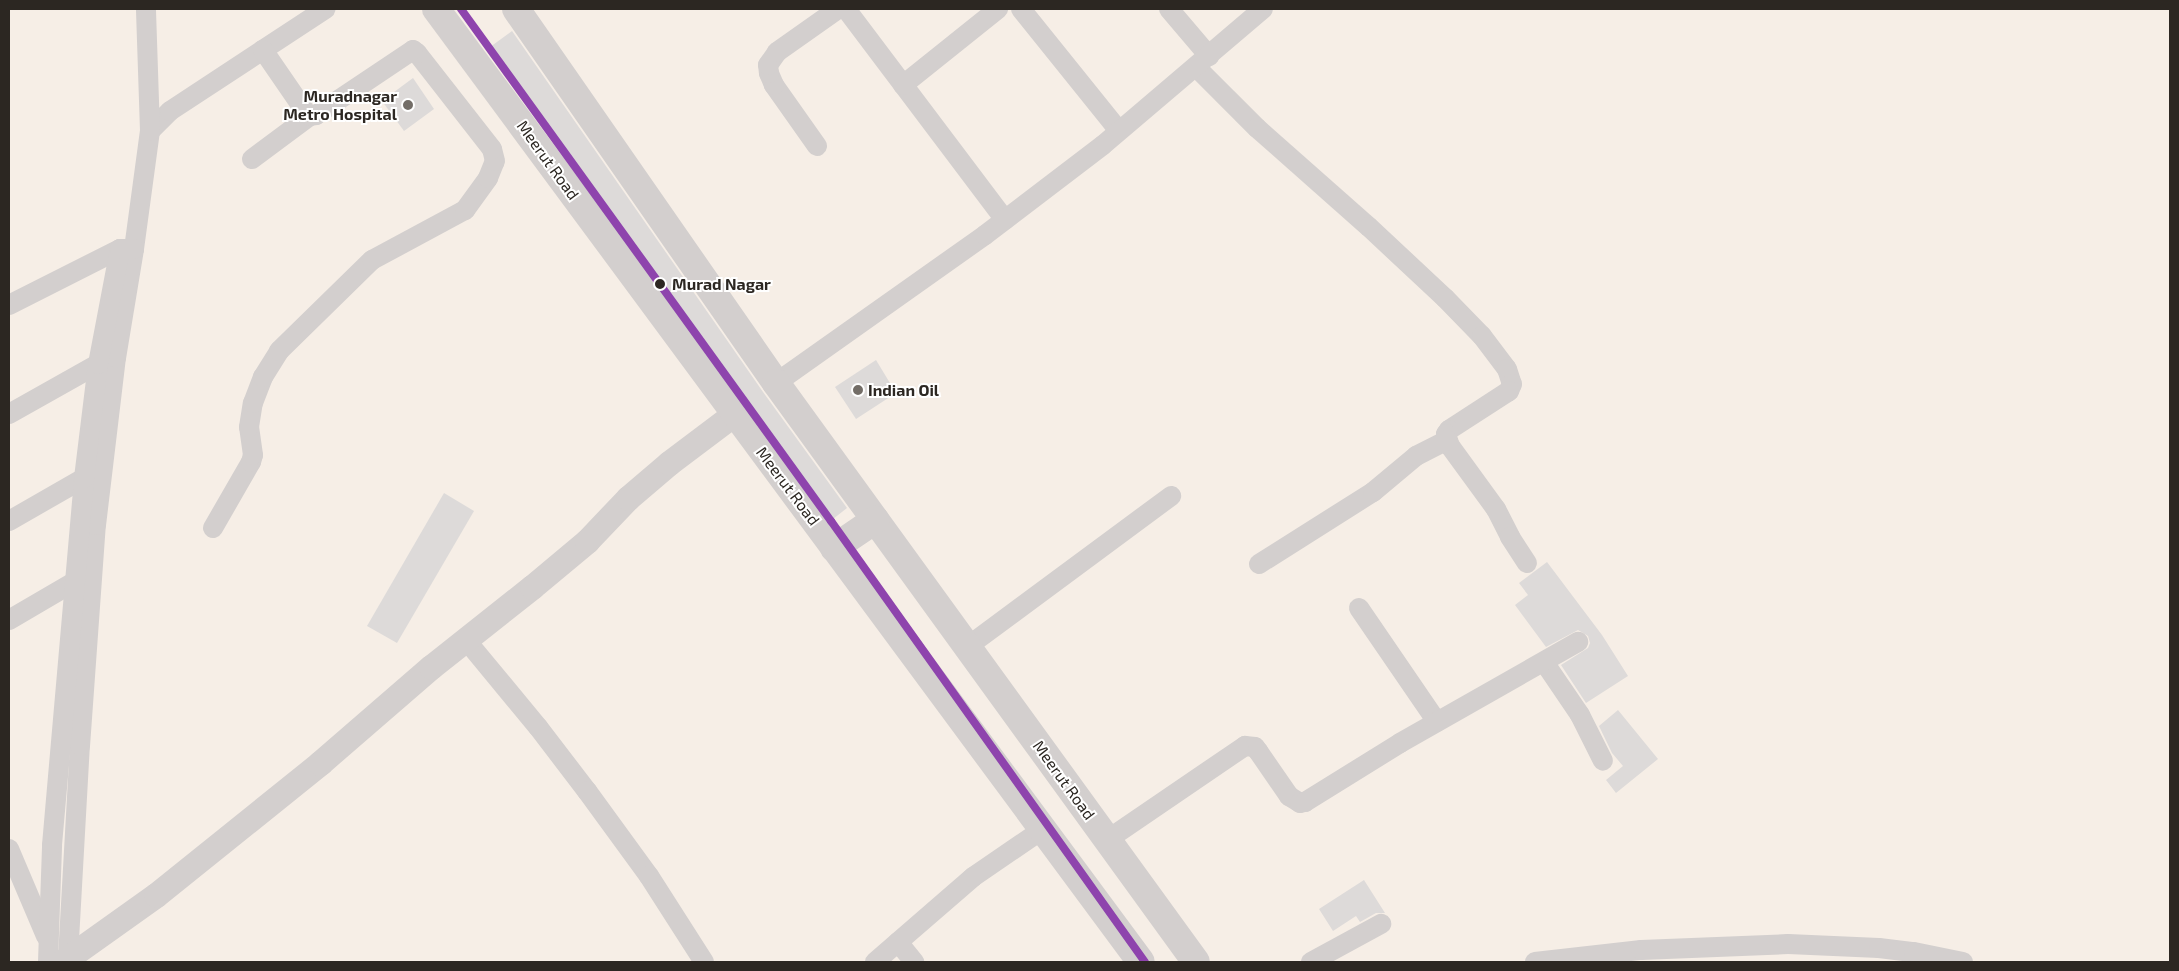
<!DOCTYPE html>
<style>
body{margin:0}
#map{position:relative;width:2179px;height:971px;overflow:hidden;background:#f6eee6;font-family:"Exo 2",sans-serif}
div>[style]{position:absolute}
.building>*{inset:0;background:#dddad9}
.minor>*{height:20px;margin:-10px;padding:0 10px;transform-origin:10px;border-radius:10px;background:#d3cfce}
.tertiary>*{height:25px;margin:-12.5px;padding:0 12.5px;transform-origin:12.5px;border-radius:12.5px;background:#d3cfce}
.trunk>*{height:28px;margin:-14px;padding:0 14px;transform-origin:14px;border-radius:14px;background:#d3cfce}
.metro-1>*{height:8px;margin:-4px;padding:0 4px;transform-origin:4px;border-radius:4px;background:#8e44ad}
.dots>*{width:14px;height:14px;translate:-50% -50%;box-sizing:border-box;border:2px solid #fff;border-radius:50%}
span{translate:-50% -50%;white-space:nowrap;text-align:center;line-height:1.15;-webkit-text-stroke:4px #fff;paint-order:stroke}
.poi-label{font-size:16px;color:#2c2722;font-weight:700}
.right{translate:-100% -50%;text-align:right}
.left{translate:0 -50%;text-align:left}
.street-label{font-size:16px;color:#2c2722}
.stop-label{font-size:16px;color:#2c2722;font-weight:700}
.frame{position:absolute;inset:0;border:10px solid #2c2722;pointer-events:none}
</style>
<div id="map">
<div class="building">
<i style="clip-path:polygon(512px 31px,763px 392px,847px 508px,833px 519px,486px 50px)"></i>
<i style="clip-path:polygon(413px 78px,434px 109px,404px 131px,382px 101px)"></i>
<i style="clip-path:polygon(876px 360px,896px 393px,856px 419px,835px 387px)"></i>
<i style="clip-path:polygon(444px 493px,474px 511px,397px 643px,367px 626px)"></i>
<i style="clip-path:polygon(1547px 562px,1602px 635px,1628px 676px,1586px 703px,1561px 665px,1588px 648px,1590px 643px,1588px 636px,1578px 630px,1546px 647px,1515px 605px,1528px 595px,1519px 583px)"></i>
<i style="clip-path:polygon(1618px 710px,1658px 759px,1616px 793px,1606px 780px,1623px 766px,1612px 753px,1599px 726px)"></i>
<i style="clip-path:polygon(1364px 880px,1385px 913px,1376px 913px,1360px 922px,1356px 916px,1333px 931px,1319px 909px)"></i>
</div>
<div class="minor">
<i style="left:846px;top:9px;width:264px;rotate:53deg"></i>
<i style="left:1021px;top:9px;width:156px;rotate:51.2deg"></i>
<i style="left:1169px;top:9px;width:62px;rotate:49.6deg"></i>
<i style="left:1196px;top:67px;width:86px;rotate:45deg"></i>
<i style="left:1257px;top:128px;width:149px;rotate:41.5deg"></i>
<i style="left:1369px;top:227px;width:104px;rotate:43.1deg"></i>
<i style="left:1445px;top:298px;width:53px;rotate:45.8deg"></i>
<i style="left:1482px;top:336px;width:41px;rotate:52.9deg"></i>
<i style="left:1507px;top:369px;width:16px;rotate:72deg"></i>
<i style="left:1512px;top:384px;width:8px;rotate:113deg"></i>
<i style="left:1509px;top:391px;width:72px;rotate:147deg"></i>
<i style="left:1449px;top:430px;width:5px;rotate:127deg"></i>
<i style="left:1446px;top:434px;width:13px;rotate:72deg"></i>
<i style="left:1450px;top:446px;width:78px;rotate:53.9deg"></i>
<i style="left:1496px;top:509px;width:31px;rotate:63deg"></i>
<i style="left:1510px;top:537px;width:31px;rotate:57deg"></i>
<i style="left:903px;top:85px;width:122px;rotate:-38.7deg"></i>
<i style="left:150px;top:131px;width:28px;rotate:-45deg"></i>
<i style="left:170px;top:111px;width:186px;rotate:-33.3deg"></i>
<i style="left:817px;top:146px;width:75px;rotate:-125.2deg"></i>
<i style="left:774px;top:85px;width:13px;rotate:-113deg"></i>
<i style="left:769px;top:73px;width:8px;rotate:-97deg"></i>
<i style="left:768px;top:65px;width:16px;rotate:-55deg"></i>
<i style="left:777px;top:52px;width:75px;rotate:-35.2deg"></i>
<i style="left:252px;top:159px;width:72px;rotate:-36.6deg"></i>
<i style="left:9px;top:305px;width:124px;rotate:-26.8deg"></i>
<i style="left:776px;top:383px;width:256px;rotate:-35.3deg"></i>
<i style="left:985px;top:235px;width:148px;rotate:-37.3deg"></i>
<i style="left:1103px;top:145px;width:210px;rotate:-40.4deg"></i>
<i style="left:9px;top:414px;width:102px;rotate:-29.3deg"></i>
<i style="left:9px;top:521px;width:86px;rotate:-29.8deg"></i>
<i style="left:213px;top:528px;width:76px;rotate:-60.1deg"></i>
<i style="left:251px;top:462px;width:7px;rotate:-74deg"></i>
<i style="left:253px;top:455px;width:28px;rotate:-98deg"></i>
<i style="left:249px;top:427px;width:24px;rotate:-81deg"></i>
<i style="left:253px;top:403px;width:28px;rotate:-69deg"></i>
<i style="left:263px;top:377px;width:31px;rotate:-58deg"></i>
<i style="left:279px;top:351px;width:130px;rotate:-44.4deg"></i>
<i style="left:372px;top:260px;width:106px;rotate:-28.3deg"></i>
<i style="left:465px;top:210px;width:39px;rotate:-54deg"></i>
<i style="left:488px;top:178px;width:18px;rotate:-68deg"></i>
<i style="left:495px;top:161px;width:12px;rotate:-104deg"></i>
<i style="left:492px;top:149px;width:122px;rotate:-128deg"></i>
<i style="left:417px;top:53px;width:5px;rotate:-143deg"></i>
<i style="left:413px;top:50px;width:117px;rotate:146.2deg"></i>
<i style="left:316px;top:115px;width:6px;rotate:171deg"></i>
<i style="left:310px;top:116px;width:4px;rotate:-146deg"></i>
<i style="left:307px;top:114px;width:78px;rotate:-124.5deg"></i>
<i style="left:1259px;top:564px;width:135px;rotate:-32.3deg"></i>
<i style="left:1373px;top:492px;width:56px;rotate:-39.9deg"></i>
<i style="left:1416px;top:456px;width:35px;rotate:-27deg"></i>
<i style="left:1359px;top:608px;width:138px;rotate:55.6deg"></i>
<i style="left:9px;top:620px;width:75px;rotate:-30.3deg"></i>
<i style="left:466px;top:640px;width:113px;rotate:50.4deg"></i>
<i style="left:538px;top:727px;width:81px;rotate:52.6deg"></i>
<i style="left:587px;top:791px;width:105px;rotate:53.9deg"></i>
<i style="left:649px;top:876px;width:102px;rotate:57.4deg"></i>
<i style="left:967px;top:647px;width:254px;rotate:-36.5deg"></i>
<i style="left:1544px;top:662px;width:64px;rotate:55.8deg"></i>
<i style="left:1580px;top:715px;width:51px;rotate:63.4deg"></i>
<i style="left:1107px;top:840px;width:167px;rotate:-34.3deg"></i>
<i style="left:1245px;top:746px;width:10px;rotate:6deg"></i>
<i style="left:1255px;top:747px;width:5px;rotate:53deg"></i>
<i style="left:1258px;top:751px;width:55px;rotate:55.4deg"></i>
<i style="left:1289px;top:796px;width:13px;rotate:32deg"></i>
<i style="left:1300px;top:803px;width:5px;rotate:-11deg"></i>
<i style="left:1305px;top:802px;width:112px;rotate:-31.8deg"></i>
<i style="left:1400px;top:743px;width:205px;rotate:-29.6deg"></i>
<i style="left:9px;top:849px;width:95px;rotate:67deg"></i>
<i style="left:898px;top:942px;width:26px;rotate:51deg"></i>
<i style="left:68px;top:958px;width:212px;rotate:-86.8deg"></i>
<i style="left:80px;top:746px;width:222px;rotate:-85.9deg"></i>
<i style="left:96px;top:525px;width:168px;rotate:-83.2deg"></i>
<i style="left:116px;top:358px;width:110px;rotate:-80.6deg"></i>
<i style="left:134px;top:249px;width:119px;rotate:-82.3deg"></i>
<i style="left:150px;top:131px;width:122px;rotate:-91.9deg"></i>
<i style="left:48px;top:962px;width:117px;rotate:-88deg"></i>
<i style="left:52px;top:845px;width:368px;rotate:-85deg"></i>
<i style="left:84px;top:478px;width:115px;rotate:-83deg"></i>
<i style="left:98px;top:364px;width:117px;rotate:-79.2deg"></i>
<i style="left:120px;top:249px;width:14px"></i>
<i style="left:875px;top:962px;width:130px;rotate:-40.9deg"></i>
<i style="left:973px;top:877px;width:85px;rotate:-34.4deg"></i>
<i style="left:1311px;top:962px;width:80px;rotate:-28.5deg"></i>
<i style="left:1535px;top:962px;width:107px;rotate:-6.5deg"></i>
<i style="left:1641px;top:950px;width:147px;rotate:-2.3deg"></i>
<i style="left:1788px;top:944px;width:91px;rotate:2.5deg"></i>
<i style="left:1879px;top:948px;width:35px;rotate:7deg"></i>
<i style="left:1914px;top:952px;width:50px;rotate:11.5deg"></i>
</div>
<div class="tertiary">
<i style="left:62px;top:962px;width:115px;rotate:-35.5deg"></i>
<i style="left:156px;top:895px;width:211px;rotate:-38.8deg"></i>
<i style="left:320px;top:763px;width:147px;rotate:-40.9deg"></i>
<i style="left:431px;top:667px;width:129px;rotate:-38.4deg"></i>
<i style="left:532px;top:587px;width:72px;rotate:-39.9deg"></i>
<i style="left:587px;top:541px;width:59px;rotate:-46.4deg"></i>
<i style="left:628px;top:498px;width:54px;rotate:-40.5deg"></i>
<i style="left:669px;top:463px;width:81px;rotate:-37deg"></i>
</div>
<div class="trunk">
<i style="left:436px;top:9px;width:1185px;rotate:53.51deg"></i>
<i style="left:516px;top:9px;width:455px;rotate:55.2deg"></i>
<i style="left:776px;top:383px;width:715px;rotate:54.04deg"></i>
<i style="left:834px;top:548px;width:50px;rotate:-34.3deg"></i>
</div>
<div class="metro-1">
<i style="left:461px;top:9px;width:632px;rotate:54.15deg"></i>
<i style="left:831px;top:521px;width:541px;rotate:54.55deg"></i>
</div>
<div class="dots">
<i style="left:408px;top:105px;background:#736d67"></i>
<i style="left:660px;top:284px;background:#2c2722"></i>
<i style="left:858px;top:390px;background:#736d67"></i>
</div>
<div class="poi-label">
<span class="right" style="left:397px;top:105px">Muradnagar<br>Metro Hospital</span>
<span class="left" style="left:868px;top:390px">Indian Oil</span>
</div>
<div class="street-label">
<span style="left:548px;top:160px;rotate:54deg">Meerut Road</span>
<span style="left:788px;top:486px;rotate:53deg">Meerut Road</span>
<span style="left:1064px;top:780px;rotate:54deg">Meerut Road</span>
</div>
<div class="stop-label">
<span class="left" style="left:672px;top:284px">Murad Nagar</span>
</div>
<div class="frame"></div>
</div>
